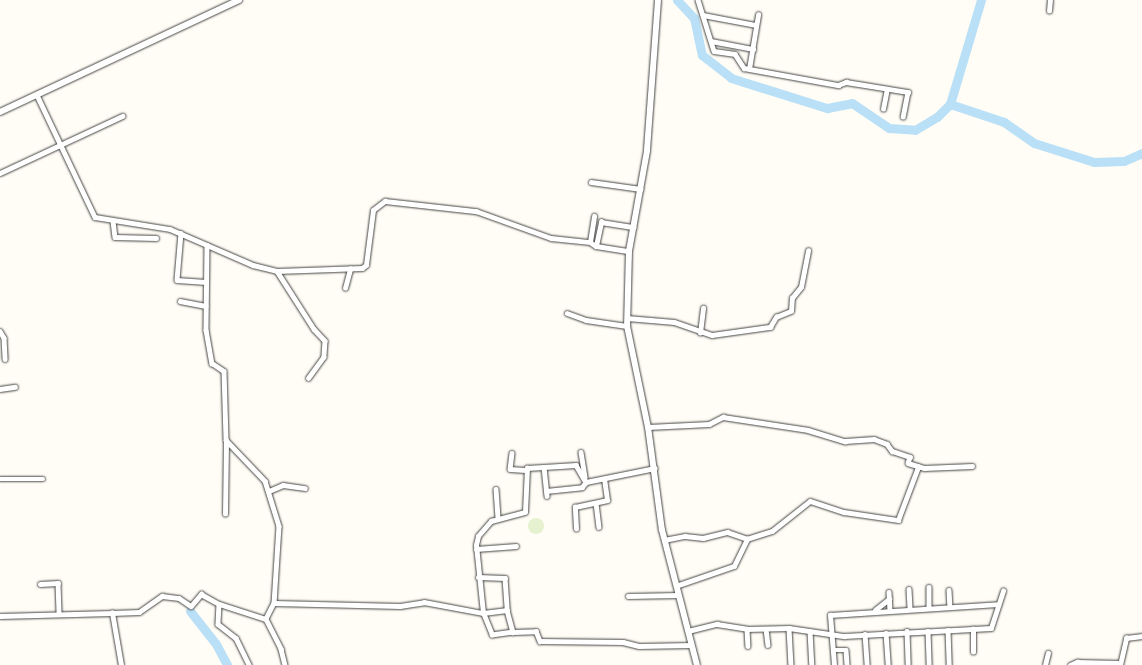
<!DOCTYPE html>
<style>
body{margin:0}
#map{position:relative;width:1142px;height:665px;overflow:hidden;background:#fffdf5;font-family:"Source Serif 4",serif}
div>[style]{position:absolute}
.pitch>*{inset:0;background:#e6f2cf}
.round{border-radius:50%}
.river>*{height:9px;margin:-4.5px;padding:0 4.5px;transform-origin:4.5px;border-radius:4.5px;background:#b9e0f7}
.roads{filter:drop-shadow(0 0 1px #444) drop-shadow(0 0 1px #444)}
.minor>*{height:4.5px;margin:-2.25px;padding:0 2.25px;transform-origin:2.25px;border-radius:2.25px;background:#fff}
.tertiary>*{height:6px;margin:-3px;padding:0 3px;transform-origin:3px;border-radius:3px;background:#fff}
span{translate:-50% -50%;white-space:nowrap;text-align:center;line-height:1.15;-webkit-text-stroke:4px #fff;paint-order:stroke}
</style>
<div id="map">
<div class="pitch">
<i class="round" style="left:528px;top:518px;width:16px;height:16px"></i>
</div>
<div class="river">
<i style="left:677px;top:0;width:25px;rotate:47deg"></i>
<i style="left:694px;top:18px;width:38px;rotate:78deg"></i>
<i style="left:702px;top:55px;width:37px;rotate:38deg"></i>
<i style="left:731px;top:78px;width:101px;rotate:17.4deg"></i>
<i style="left:827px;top:108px;width:25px;rotate:-11deg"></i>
<i style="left:852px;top:103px;width:45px;rotate:34deg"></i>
<i style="left:889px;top:128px;width:26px;rotate:4deg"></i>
<i style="left:915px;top:130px;width:26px;rotate:-31deg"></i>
<i style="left:937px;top:117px;width:18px;rotate:-45deg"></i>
<i style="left:950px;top:104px;width:109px;rotate:-73.4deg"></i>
<i style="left:950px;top:104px;width:57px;rotate:18.4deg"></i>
<i style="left:1004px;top:122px;width:37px;rotate:35deg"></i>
<i style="left:1034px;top:143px;width:63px;rotate:17.6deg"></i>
<i style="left:1094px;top:162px;width:30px;rotate:-2deg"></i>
<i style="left:1124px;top:161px;width:20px;rotate:-24deg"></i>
<i style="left:190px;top:611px;width:42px;rotate:51.8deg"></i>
<i style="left:216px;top:644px;width:24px;rotate:62deg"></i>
</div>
<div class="roads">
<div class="minor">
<i style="left:698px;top:0;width:53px;rotate:72.6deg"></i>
<i style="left:714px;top:51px;width:21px;rotate:8deg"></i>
<i style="left:735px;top:54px;width:17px;rotate:57deg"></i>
<i style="left:744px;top:68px;width:96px;rotate:10.3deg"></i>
<i style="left:838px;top:85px;width:9px;rotate:-21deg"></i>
<i style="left:846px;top:82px;width:63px;rotate:9.2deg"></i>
<i style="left:908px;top:92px;width:25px;rotate:101deg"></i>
<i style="left:1049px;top:11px;width:11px;rotate:-85deg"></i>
<i style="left:703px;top:15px;width:54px;rotate:10.7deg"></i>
<i style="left:711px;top:41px;width:43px;rotate:10.8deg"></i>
<i style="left:749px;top:69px;width:55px;rotate:-80.5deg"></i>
<i style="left:37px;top:95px;width:135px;rotate:64.6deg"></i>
<i style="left:95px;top:217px;width:76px;rotate:9.1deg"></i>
<i style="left:170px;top:229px;width:40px;rotate:23.4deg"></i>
<i style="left:207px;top:245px;width:85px;rotate:90.7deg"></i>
<i style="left:206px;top:330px;width:34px;rotate:80deg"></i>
<i style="left:212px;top:363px;width:14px;rotate:34deg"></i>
<i style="left:224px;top:371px;width:69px;rotate:88.3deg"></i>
<i style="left:226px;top:440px;width:57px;rotate:46.4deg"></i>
<i style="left:265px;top:481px;width:47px;rotate:72.7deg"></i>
<i style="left:279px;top:526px;width:77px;rotate:93.7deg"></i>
<i style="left:274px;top:603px;width:18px;rotate:117deg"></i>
<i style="left:883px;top:109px;width:20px;rotate:-79deg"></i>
<i style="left:0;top:173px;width:135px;rotate:-25deg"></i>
<i style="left:591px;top:182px;width:50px;rotate:8deg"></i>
<i style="left:113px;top:221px;width:16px;rotate:83deg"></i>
<i style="left:115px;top:237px;width:41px;rotate:1.4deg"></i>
<i style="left:181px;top:233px;width:47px;rotate:94.9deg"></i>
<i style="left:177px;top:280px;width:29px;rotate:4deg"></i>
<i style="left:590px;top:242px;width:26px;rotate:-81deg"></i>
<i style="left:207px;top:245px;width:50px;rotate:23.5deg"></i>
<i style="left:253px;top:265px;width:25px;rotate:14deg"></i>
<i style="left:277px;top:271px;width:85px;rotate:-2deg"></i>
<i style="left:362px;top:268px;width:5px;rotate:-37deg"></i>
<i style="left:366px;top:265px;width:55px;rotate:-82.7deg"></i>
<i style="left:373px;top:210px;width:15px;rotate:-37deg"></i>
<i style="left:385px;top:201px;width:92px;rotate:6.3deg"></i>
<i style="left:476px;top:211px;width:80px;rotate:19.8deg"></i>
<i style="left:551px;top:238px;width:39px;rotate:6deg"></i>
<i style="left:590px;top:242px;width:7px;rotate:34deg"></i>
<i style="left:596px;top:246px;width:33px;rotate:9deg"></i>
<i style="left:596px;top:246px;width:25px;rotate:-78deg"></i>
<i style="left:601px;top:222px;width:33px;rotate:9deg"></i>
<i style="left:277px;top:271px;width:69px;rotate:57.5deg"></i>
<i style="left:314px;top:329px;width:16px;rotate:47deg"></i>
<i style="left:325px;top:341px;width:16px;rotate:94deg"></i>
<i style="left:324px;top:357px;width:26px;rotate:126deg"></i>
<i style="left:345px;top:288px;width:20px;rotate:-75deg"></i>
<i style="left:180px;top:301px;width:26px;rotate:11deg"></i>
<i style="left:567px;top:313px;width:20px;rotate:20deg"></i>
<i style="left:586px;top:320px;width:41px;rotate:8.3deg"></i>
<i style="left:627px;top:318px;width:47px;rotate:4.9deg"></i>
<i style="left:674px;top:322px;width:40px;rotate:18.9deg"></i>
<i style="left:712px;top:335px;width:59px;rotate:-7.9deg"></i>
<i style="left:770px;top:327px;width:12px;rotate:-59deg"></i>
<i style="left:776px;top:317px;width:16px;rotate:-22deg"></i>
<i style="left:791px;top:311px;width:13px;rotate:-86deg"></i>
<i style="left:792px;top:298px;width:14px;rotate:-51deg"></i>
<i style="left:801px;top:287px;width:37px;rotate:-79deg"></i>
<i style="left:0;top:331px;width:8px;rotate:60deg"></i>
<i style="left:4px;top:338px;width:21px;rotate:87deg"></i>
<i style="left:700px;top:333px;width:25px;rotate:-83deg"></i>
<i style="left:0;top:389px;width:15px;rotate:-8deg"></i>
<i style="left:648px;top:427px;width:61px;rotate:-2.8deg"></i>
<i style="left:709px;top:424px;width:16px;rotate:-27deg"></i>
<i style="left:723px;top:417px;width:86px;rotate:8.7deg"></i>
<i style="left:808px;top:430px;width:39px;rotate:17deg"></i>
<i style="left:845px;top:441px;width:29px;rotate:-4deg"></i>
<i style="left:874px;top:439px;width:14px;rotate:21deg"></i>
<i style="left:887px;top:444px;width:9px;rotate:54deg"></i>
<i style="left:892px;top:451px;width:19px;rotate:18deg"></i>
<i style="left:910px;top:457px;width:6px;rotate:108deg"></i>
<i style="left:908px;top:463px;width:17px;rotate:17deg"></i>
<i style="left:924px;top:468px;width:48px;rotate:-2.4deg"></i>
<i style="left:581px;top:452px;width:26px;rotate:81deg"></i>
<i style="left:512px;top:453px;width:16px;rotate:97deg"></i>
<i style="left:510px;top:469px;width:15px;rotate:4deg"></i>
<i style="left:544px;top:467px;width:29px;rotate:84deg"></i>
<i style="left:0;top:479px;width:43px"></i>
<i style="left:496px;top:489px;width:29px;rotate:86deg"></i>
<i style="left:269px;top:491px;width:15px;rotate:-23deg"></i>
<i style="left:283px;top:485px;width:22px;rotate:8deg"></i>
<i style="left:546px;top:491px;width:36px;rotate:-6deg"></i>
<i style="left:582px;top:487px;width:6px;rotate:-51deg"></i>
<i style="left:586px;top:482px;width:70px;rotate:-11.5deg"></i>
<i style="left:596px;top:503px;width:24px;rotate:83deg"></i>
<i style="left:225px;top:514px;width:73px;rotate:-89.2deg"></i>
<i style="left:576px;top:529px;width:22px;rotate:-93deg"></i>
<i style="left:575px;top:507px;width:33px;rotate:-12deg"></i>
<i style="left:607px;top:500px;width:21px;rotate:-98deg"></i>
<i style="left:664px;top:540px;width:21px;rotate:-11deg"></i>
<i style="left:685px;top:536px;width:18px;rotate:6deg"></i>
<i style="left:703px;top:538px;width:25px;rotate:-14deg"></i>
<i style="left:727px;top:532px;width:21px;rotate:19deg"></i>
<i style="left:476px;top:549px;width:40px;rotate:-4.3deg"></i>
<i style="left:478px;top:577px;width:27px;rotate:2deg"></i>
<i style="left:505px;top:578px;width:32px;rotate:86deg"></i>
<i style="left:40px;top:584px;width:18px;rotate:-3deg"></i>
<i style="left:58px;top:583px;width:30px;rotate:88deg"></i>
<i style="left:676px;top:586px;width:61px;rotate:-19deg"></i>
<i style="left:734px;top:566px;width:30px;rotate:-64deg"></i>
<i style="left:747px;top:539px;width:26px;rotate:-18deg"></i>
<i style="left:772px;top:531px;width:48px;rotate:-38.3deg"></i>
<i style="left:810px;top:501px;width:36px;rotate:18deg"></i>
<i style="left:844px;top:512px;width:55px;rotate:8.4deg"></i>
<i style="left:898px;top:520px;width:57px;rotate:-69.3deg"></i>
<i style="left:929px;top:587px;width:21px;rotate:90deg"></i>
<i style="left:909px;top:589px;width:20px;rotate:87deg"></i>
<i style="left:949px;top:590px;width:17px;rotate:87deg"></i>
<i style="left:889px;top:592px;width:18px;rotate:87deg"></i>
<i style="left:628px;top:596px;width:50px;rotate:-1.1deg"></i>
<i style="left:274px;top:603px;width:126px;rotate:1.4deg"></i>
<i style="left:400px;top:606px;width:24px;rotate:-9deg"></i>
<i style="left:424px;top:602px;width:60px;rotate:10.6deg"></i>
<i style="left:483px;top:613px;width:24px;rotate:-7deg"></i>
<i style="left:507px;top:610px;width:23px;rotate:75deg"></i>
<i style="left:513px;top:632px;width:23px;rotate:-2deg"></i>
<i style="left:536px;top:631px;width:11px;rotate:68deg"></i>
<i style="left:540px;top:641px;width:83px;rotate:0.7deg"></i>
<i style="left:623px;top:642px;width:16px;rotate:14deg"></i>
<i style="left:639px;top:646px;width:52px;rotate:-1.1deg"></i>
<i style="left:219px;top:604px;width:20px;rotate:93deg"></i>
<i style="left:218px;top:624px;width:23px;rotate:38deg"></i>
<i style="left:236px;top:638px;width:30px;rotate:64deg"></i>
<i style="left:875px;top:610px;width:18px;rotate:-38deg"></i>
<i style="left:0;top:616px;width:112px;rotate:-1.5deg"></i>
<i style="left:266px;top:619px;width:34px;rotate:63deg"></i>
<i style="left:281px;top:649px;width:16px;rotate:76deg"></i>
<i style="left:789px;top:628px;width:37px;rotate:87deg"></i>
<i style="left:747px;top:629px;width:17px;rotate:87deg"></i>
<i style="left:766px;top:629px;width:16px;rotate:83deg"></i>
<i style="left:948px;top:630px;width:35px;rotate:88deg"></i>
<i style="left:688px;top:631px;width:30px;rotate:-14deg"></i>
<i style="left:717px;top:624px;width:30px;rotate:9deg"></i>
<i style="left:747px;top:629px;width:42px;rotate:-1.4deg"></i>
<i style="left:789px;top:628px;width:56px;rotate:8.3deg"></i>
<i style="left:844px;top:636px;width:147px;rotate:-3.1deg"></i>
<i style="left:991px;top:628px;width:39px;rotate:-72deg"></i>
<i style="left:810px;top:631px;width:34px;rotate:87deg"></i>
<i style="left:907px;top:631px;width:34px;rotate:88deg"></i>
<i style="left:928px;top:631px;width:34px;rotate:88deg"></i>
<i style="left:513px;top:632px;width:21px;rotate:172deg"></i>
<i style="left:492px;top:635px;width:24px;rotate:-112deg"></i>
<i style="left:483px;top:613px;width:68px;rotate:-95.9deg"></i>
<i style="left:476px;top:545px;width:9px;rotate:-77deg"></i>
<i style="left:478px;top:536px;width:20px;rotate:-49deg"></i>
<i style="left:491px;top:521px;width:35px;rotate:-15deg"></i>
<i style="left:525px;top:512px;width:44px;rotate:-87.4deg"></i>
<i style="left:527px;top:468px;width:49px;rotate:-3.5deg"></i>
<i style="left:576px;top:465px;width:20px;rotate:60deg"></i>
<i style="left:886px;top:633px;width:32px;rotate:86deg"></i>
<i style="left:865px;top:634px;width:31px;rotate:86deg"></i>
<i style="left:833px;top:650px;width:13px"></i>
<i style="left:846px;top:650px;width:15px;rotate:86deg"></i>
<i style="left:973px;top:652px;width:23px;rotate:-90deg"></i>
<i style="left:121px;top:665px;width:53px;rotate:-99.8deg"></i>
<i style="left:112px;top:613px;width:27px;rotate:-2deg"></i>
<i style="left:139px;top:612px;width:28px;rotate:-35deg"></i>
<i style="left:162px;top:596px;width:17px;rotate:7deg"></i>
<i style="left:179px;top:598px;width:14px;rotate:34deg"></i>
<i style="left:191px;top:606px;width:16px;rotate:-50deg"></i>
<i style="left:201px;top:594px;width:21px;rotate:29deg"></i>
<i style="left:219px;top:604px;width:49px;rotate:17.7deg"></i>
<i style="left:834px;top:665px;width:50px;rotate:-94.6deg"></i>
<i style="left:830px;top:615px;width:168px;rotate:-3.7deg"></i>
<i style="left:1045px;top:665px;width:12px;rotate:-76deg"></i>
<i style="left:1070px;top:665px;width:8px;rotate:-23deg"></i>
<i style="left:1077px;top:662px;width:43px;rotate:1.3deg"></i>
<i style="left:1120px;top:665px;width:28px;rotate:-77deg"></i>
<i style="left:1126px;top:638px;width:16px;rotate:-7deg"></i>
</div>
<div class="tertiary">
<i style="left:658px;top:0;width:151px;rotate:94.2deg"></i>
<i style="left:647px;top:151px;width:102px;rotate:100.2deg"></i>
<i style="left:629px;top:251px;width:75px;rotate:91.5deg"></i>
<i style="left:627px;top:326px;width:103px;rotate:78.3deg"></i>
<i style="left:648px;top:427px;width:104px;rotate:82.3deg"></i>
<i style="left:662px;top:530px;width:139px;rotate:75.5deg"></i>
<i style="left:0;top:112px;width:264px;rotate:-25.1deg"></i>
</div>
</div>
</div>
